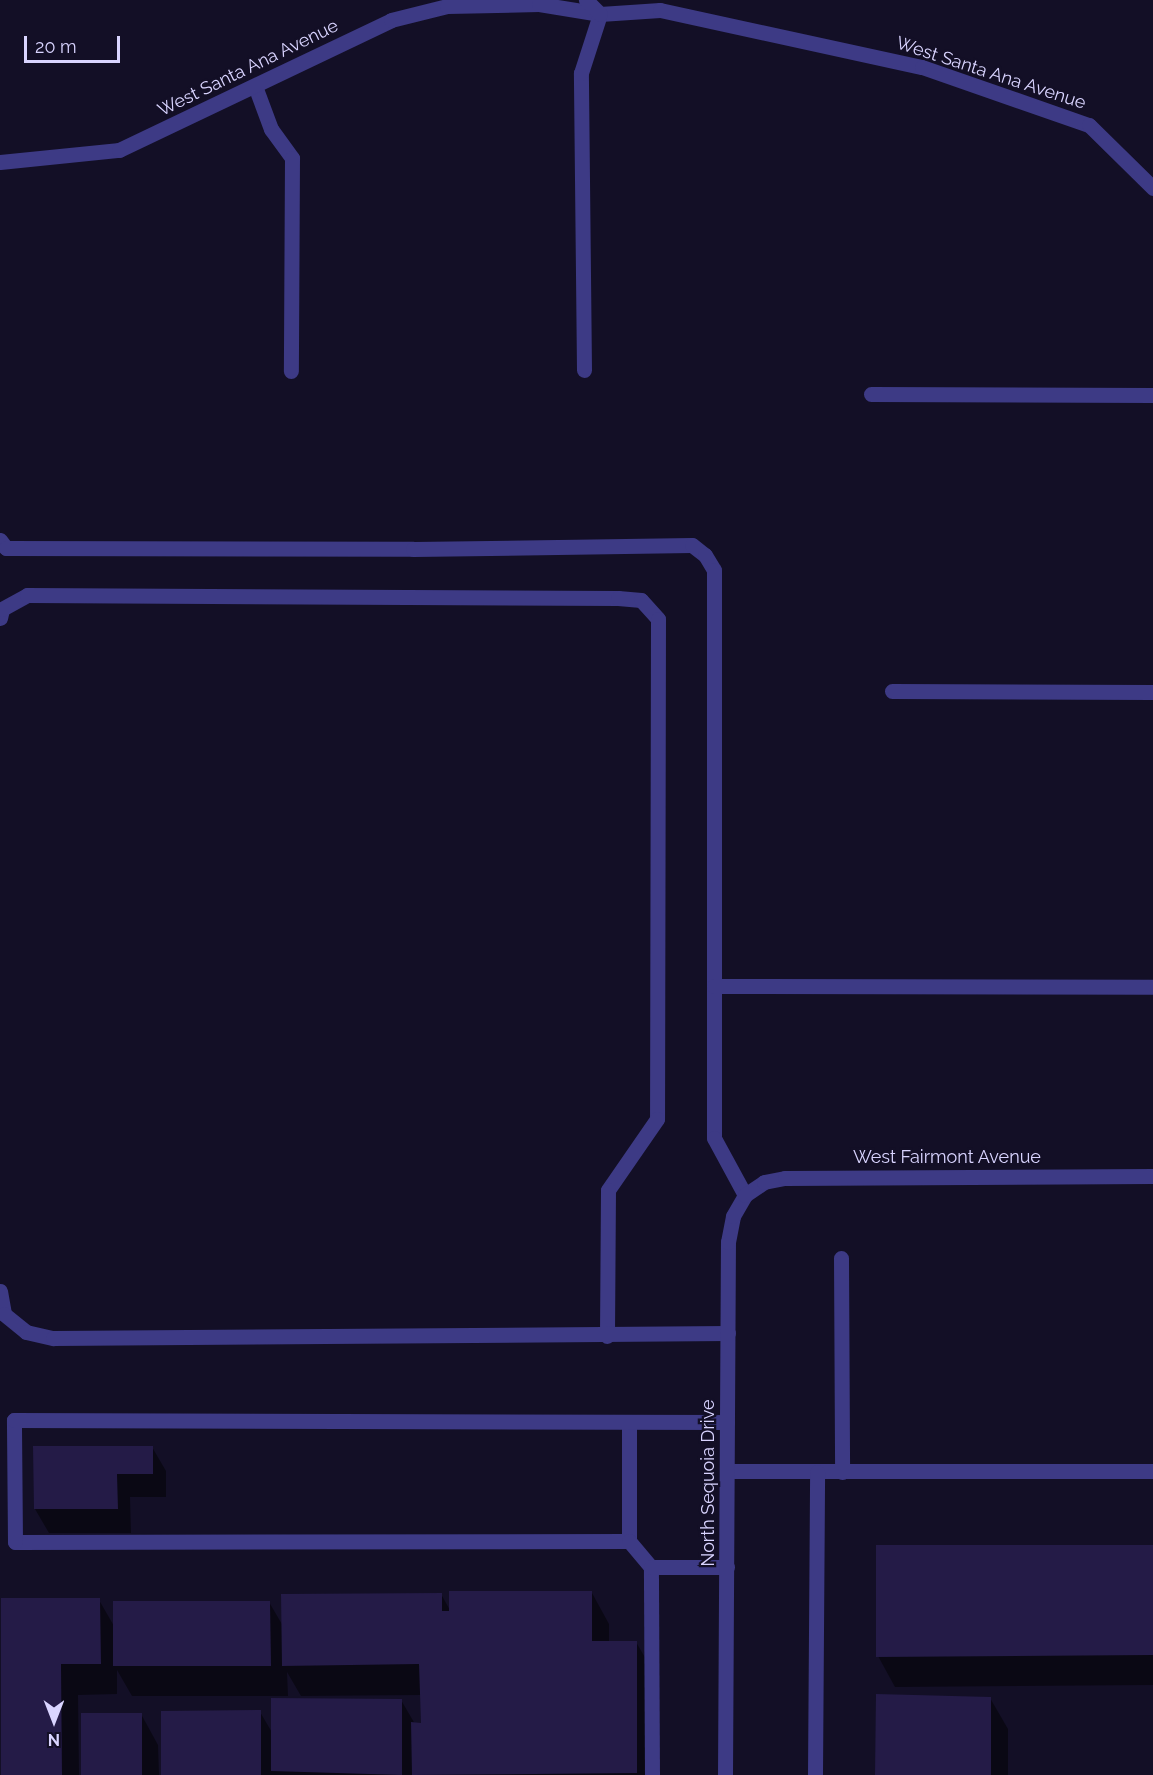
<!DOCTYPE html>
<style>
body{margin:0}
#map{position:relative;width:1153px;height:1775px;overflow:hidden;background:#130f26;font-family:Raleway,sans-serif}
div>[style]{position:absolute}
.shadow>*{inset:0;background:#0007}
.building>*{inset:0;background:#241b47}
.minor>*{height:15px;margin:-7.5px;padding:0 7.5px;transform-origin:7.5px;border-radius:7.5px;background:#3d3a85}
span{translate:-50% -50%;white-space:nowrap;text-align:center;line-height:1.15;-webkit-text-stroke:4.5px #130f26;paint-order:stroke}
.street-label{font-size:18px;color:#d9d4ff}
.north{position:absolute;left:24px;top:1691px;width:60px;height:60px;-webkit-text-stroke:4px #130f26;paint-order:stroke;rotate:180deg;font-size:16px;font-weight:700;line-height:24px;text-align:center;color:#d9d4ff}
.north::after{content:'';display:block;margin:auto;width:21px;height:27px;background:#d9d4ff;clip-path:polygon(50% 0,100% 100%,50% 72%,0 100%)}
.scale{position:absolute;left:24px;top:36px;width:96px;height:27px;box-sizing:border-box;border:3px solid #d9d4ff;border-top:0;padding-left:8px;font-size:18px;line-height:21px;white-space:nowrap;color:#d9d4ff;-webkit-text-stroke:4px #130f26;paint-order:stroke}
</style>
<div id="map">
<div class="shadow">
<i style="clip-path:polygon(34px 1447px,152px 1447px,166px 1471px,166px 1497px,130px 1497px,131px 1533px,49px 1533px,35px 1509px)"></i>
<i style="clip-path:polygon(1153px 1546px,1153px 1685px,895px 1687px,878px 1656px)"></i>
<i style="clip-path:polygon(592px 1593px,609px 1624px,609px 1643px,636px 1642px,654px 1673px,654px 1775px,162px 1775px,260px 1712px,273px 1734px,401px 1700px,415px 1724px,422px 1725px,422px 1695px,301px 1696px,287px 1672px,288px 1696px,132px 1696px,117px 1670px,117px 1694px,78px 1695px,79px 1775px,3px 1775px,2px 1599px,99px 1600px,114px 1626px,269px 1602px,283px 1626px,441px 1594px,451px 1612px)"></i>
<i style="clip-path:polygon(990px 1698px,1008px 1729px,1008px 1775px,876px 1775px)"></i>
<i style="clip-path:polygon(141px 1714px,158px 1745px,159px 1775px,83px 1775px)"></i>
</div>
<div class="building">
<i style="clip-path:polygon(33px 1446px,153px 1446px,153px 1474px,117px 1474px,118px 1509px,34px 1509px)"></i>
<i style="clip-path:polygon(876px 1545px,1153px 1545px,1153px 1655px,876px 1657px)"></i>
<i style="clip-path:polygon(449px 1591px,592px 1591px,592px 1641px,637px 1641px,637px 1773px,412px 1775px,411px 1722px,421px 1723px,419px 1664px,282px 1666px,281px 1594px,442px 1593px,442px 1611px,449px 1611px)"></i>
<i style="clip-path:polygon(1px 1598px,100px 1598px,101px 1664px,61px 1664px,62px 1775px,1px 1775px)"></i>
<i style="clip-path:polygon(113px 1601px,270px 1601px,271px 1666px,113px 1666px)"></i>
<i style="clip-path:polygon(876px 1694px,991px 1697px,991px 1775px,875px 1775px)"></i>
<i style="clip-path:polygon(271px 1698px,402px 1699px,402px 1775px,271px 1771px)"></i>
<i style="clip-path:polygon(261px 1710px,261px 1775px,161px 1775px,161px 1711px)"></i>
<i style="clip-path:polygon(81px 1713px,142px 1713px,142px 1775px,81px 1775px)"></i>
</div>
<div class="minor">
<i style="left:255px;top:86px;width:46px;rotate:69.6deg"></i>
<i style="left:271px;top:129px;width:36px;rotate:54deg"></i>
<i style="left:292px;top:158px;width:213px;rotate:90.3deg"></i>
<i style="left:0;top:162px;width:120px;rotate:-5.8deg"></i>
<i style="left:119px;top:150px;width:301px;rotate:-25.5deg"></i>
<i style="left:391px;top:20px;width:58px;rotate:-14deg"></i>
<i style="left:447px;top:6px;width:92px;rotate:-1.2deg"></i>
<i style="left:539px;top:4px;width:62px;rotate:9.3deg"></i>
<i style="left:600px;top:14px;width:60px;rotate:-3.8deg"></i>
<i style="left:660px;top:10px;width:268px;rotate:12.3deg"></i>
<i style="left:922px;top:67px;width:177px;rotate:19.2deg"></i>
<i style="left:1089px;top:125px;width:90px;rotate:44.5deg"></i>
<i style="left:584px;top:370px;width:297px;rotate:-90.6deg"></i>
<i style="left:581px;top:73px;width:62px;rotate:-72.1deg"></i>
<i style="left:600px;top:14px;width:20px;rotate:-135deg"></i>
<i style="left:871px;top:394px;width:282px;rotate:0.2deg"></i>
<i style="left:0;top:540px;width:10px;rotate:53deg"></i>
<i style="left:6px;top:548px;width:407px;rotate:0.1deg"></i>
<i style="left:413px;top:549px;width:279px;rotate:-0.8deg"></i>
<i style="left:692px;top:545px;width:16px;rotate:38deg"></i>
<i style="left:705px;top:555px;width:17px;rotate:59deg"></i>
<i style="left:714px;top:570px;width:568px;rotate:90deg"></i>
<i style="left:714px;top:1138px;width:65px;rotate:61.5deg"></i>
<i style="left:0;top:618px;width:9px;rotate:-77deg"></i>
<i style="left:2px;top:609px;width:29px;rotate:-29deg"></i>
<i style="left:27px;top:595px;width:591px;rotate:0.29deg"></i>
<i style="left:618px;top:598px;width:23px;rotate:5deg"></i>
<i style="left:641px;top:600px;width:25px;rotate:48deg"></i>
<i style="left:658px;top:619px;width:500px;rotate:90.11deg"></i>
<i style="left:657px;top:1119px;width:86px;rotate:124.6deg"></i>
<i style="left:608px;top:1190px;width:146px;rotate:90.4deg"></i>
<i style="left:892px;top:691px;width:261px;rotate:0.2deg"></i>
<i style="left:714px;top:986px;width:439px;rotate:0.1deg"></i>
<i style="left:841px;top:1258px;width:214px;rotate:89.7deg"></i>
<i style="left:0;top:1291px;width:23px;rotate:80deg"></i>
<i style="left:4px;top:1314px;width:28px;rotate:39deg"></i>
<i style="left:26px;top:1332px;width:28px;rotate:13deg"></i>
<i style="left:53px;top:1338px;width:675px;rotate:-0.42deg"></i>
<i style="left:629px;top:1422px;width:119px;rotate:90deg"></i>
<i style="left:629px;top:1541px;width:614px;rotate:179.91deg"></i>
<i style="left:15px;top:1542px;width:122px;rotate:-90.5deg"></i>
<i style="left:14px;top:1420px;width:713px;rotate:0.16deg"></i>
<i style="left:727px;top:1471px;width:426px"></i>
<i style="left:629px;top:1541px;width:34px;rotate:50deg"></i>
<i style="left:652px;top:1775px;width:208px;rotate:-90.3deg"></i>
<i style="left:651px;top:1567px;width:76px"></i>
<i style="left:725px;top:1775px;width:533px;rotate:-89.68deg"></i>
<i style="left:728px;top:1242px;width:26px;rotate:-79deg"></i>
<i style="left:733px;top:1216px;width:24px;rotate:-60deg"></i>
<i style="left:745px;top:1195px;width:23px;rotate:-34deg"></i>
<i style="left:764px;top:1182px;width:21px;rotate:-11deg"></i>
<i style="left:785px;top:1178px;width:368px;rotate:-0.3deg"></i>
<i style="left:815px;top:1775px;width:303px;rotate:-89.6deg"></i>
</div>
<div class="street-label">
<span style="left:248px;top:68px;rotate:-26deg">West Santa Ana Avenue</span>
<span style="left:991px;top:73px;rotate:18deg">West Santa Ana Avenue</span>
<span style="left:947px;top:1157px">West Fairmont Avenue</span>
<span style="left:708px;top:1483px;rotate:-90deg">North Sequoia Drive</span>
</div>
<div class="north">N</div>
<div class="scale">20 m</div>
</div>
